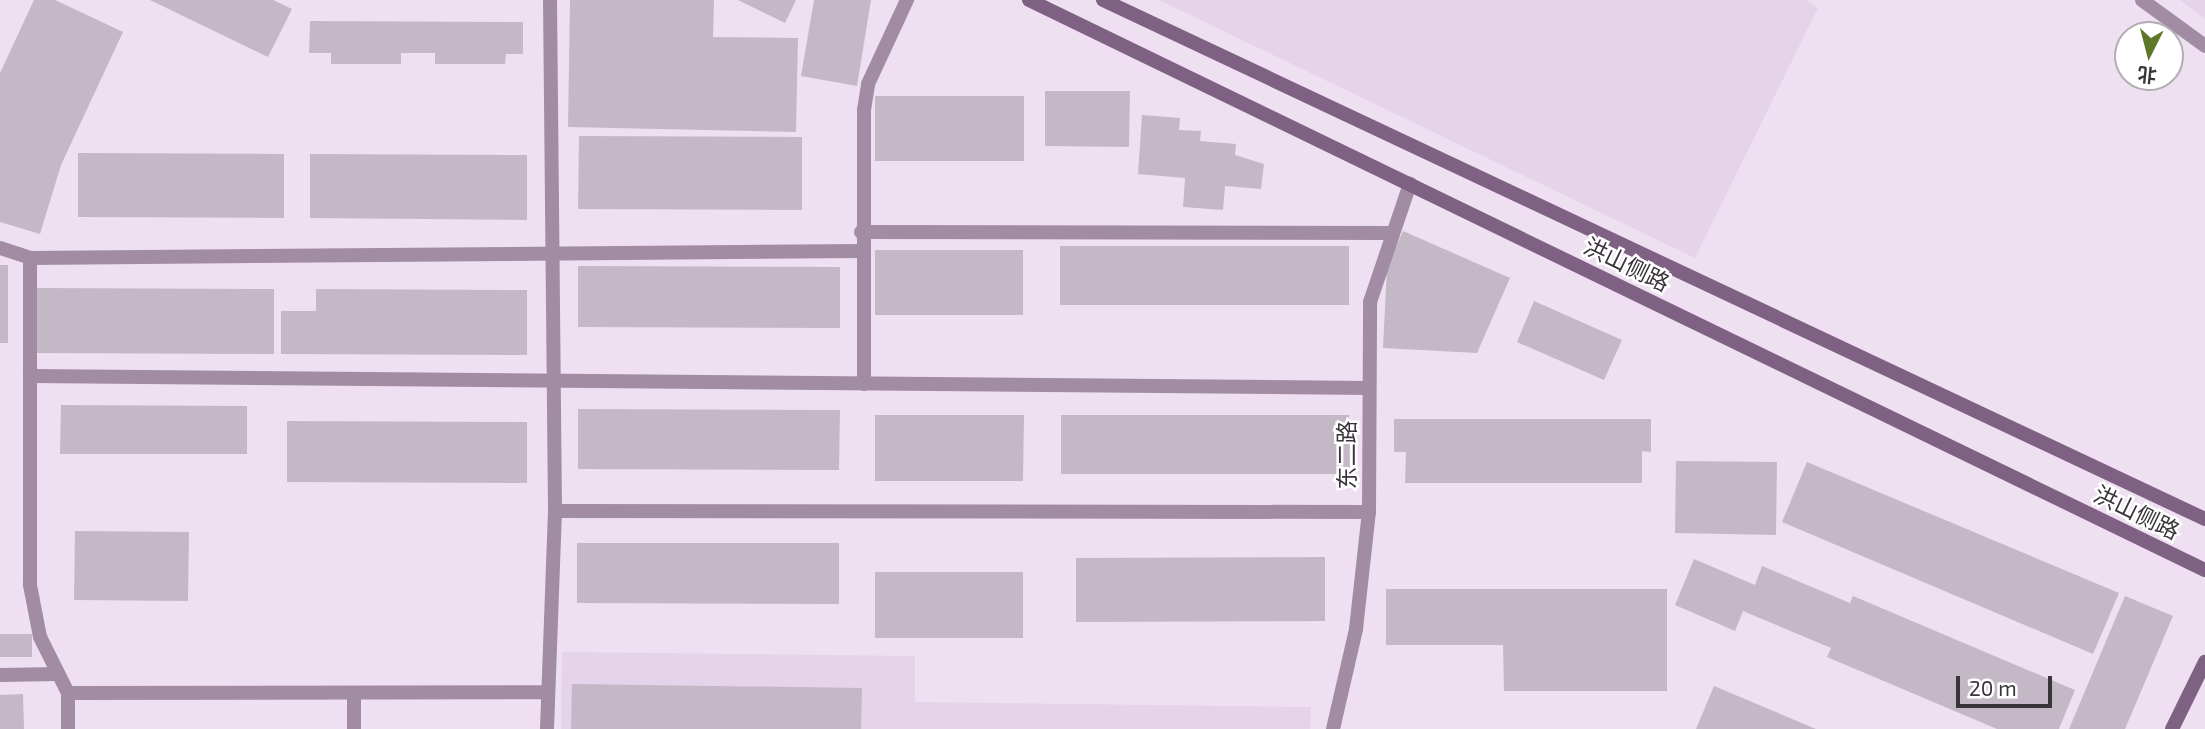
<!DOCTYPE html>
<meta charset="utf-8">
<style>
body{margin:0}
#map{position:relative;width:2205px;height:729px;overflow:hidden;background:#efe0f1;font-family:"Exo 2","Noto Sans SC",sans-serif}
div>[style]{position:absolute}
.built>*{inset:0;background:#e5d3e9}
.building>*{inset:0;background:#c4b7c6}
.lane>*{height:14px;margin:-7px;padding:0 7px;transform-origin:7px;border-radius:7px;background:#a18ca4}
.street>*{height:14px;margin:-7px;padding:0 7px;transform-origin:7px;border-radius:7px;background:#a18ca4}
.secondary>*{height:14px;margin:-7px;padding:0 7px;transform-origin:7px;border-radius:7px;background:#7f6184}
span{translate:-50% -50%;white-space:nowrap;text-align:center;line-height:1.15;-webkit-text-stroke:5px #fff;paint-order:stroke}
.street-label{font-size:23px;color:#39343a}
.north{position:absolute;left:2114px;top:21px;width:70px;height:70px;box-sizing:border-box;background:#fff;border:2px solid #b0aeb0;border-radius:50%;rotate:186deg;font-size:19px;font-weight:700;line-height:28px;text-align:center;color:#39343a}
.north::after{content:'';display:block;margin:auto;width:24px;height:32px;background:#5f7729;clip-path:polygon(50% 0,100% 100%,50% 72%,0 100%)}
.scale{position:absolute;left:1956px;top:676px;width:96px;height:32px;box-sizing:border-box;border:4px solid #39343a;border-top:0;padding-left:9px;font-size:21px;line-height:24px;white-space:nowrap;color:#39343a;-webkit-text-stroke:5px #fff;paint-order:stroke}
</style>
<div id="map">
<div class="built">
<i style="clip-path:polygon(1159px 0,1806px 0,1818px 8px,1695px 258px)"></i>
<i style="clip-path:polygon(2180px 0,2205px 0,2205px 19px)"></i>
<i style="clip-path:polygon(562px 652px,915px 656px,915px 702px,1311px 707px,1310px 729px,561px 729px)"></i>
</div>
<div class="building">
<i style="clip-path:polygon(34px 0,55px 0,123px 32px,61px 165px,40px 234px,0 222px,0 73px)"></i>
<i style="clip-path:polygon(150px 0,273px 0,292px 9px,268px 57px)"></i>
<i style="clip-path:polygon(570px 0,714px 0,713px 37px,798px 38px,796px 132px,568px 127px)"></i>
<i style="clip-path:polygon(738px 0,796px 0,785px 23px)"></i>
<i style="clip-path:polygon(814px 0,871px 0,857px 86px,801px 76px)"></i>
<i style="clip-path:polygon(310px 21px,523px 22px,523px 54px,506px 54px,505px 64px,435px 64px,435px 53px,401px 53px,401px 64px,331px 64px,331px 53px,309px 53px)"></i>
<i style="clip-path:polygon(1045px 91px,1130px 91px,1129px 147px,1045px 146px)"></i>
<i style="clip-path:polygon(875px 96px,1024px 96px,1024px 161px,875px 161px)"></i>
<i style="clip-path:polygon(1142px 115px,1180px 118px,1179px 130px,1201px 131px,1200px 141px,1236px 144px,1235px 155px,1264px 164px,1261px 189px,1225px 186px,1223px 210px,1183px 207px,1185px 178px,1138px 174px)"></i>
<i style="clip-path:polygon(579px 136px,802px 137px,802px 210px,578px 209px)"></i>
<i style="clip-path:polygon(78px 153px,284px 154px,284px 218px,78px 217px)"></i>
<i style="clip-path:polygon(310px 154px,527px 155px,527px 220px,310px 218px)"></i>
<i style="clip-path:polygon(1403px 231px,1510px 278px,1477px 353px,1383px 348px,1387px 267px)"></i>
<i style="clip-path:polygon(1060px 246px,1349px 246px,1349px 305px,1060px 305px)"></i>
<i style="clip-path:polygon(875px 250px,1023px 250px,1023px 315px,875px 315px)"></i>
<i style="clip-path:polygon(0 265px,8px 265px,8px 343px,0 343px)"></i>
<i style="clip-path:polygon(578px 266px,840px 267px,840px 328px,578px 327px)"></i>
<i style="clip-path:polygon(36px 288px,274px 289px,274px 354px,36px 353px)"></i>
<i style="clip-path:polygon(316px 289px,527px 290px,527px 355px,281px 354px,281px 311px,316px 311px)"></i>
<i style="clip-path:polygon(1534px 301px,1622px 340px,1604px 380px,1517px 342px)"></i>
<i style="clip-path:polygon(61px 405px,247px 406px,247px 454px,60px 454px)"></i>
<i style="clip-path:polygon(578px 409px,840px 410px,839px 470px,578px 469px)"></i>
<i style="clip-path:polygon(875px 415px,1024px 415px,1023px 481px,875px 481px)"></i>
<i style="clip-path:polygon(1061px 415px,1349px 415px,1350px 474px,1061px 474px)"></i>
<i style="clip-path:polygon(1394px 419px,1651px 419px,1651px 452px,1642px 451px,1642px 483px,1405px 483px,1406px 452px,1394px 452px)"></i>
<i style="clip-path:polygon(287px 421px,527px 422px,527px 483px,287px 482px)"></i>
<i style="clip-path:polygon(1676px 461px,1777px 462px,1776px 535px,1675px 533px)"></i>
<i style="clip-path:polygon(1807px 462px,2119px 593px,2093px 654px,1782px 522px)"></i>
<i style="clip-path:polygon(75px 531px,189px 532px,188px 601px,74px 600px)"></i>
<i style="clip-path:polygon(577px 543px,839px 543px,839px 604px,577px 603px)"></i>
<i style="clip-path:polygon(1325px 557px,1325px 621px,1076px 622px,1076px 558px)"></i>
<i style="clip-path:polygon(1694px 559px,1755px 585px,1762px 566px,1850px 603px,1853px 596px,2075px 690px,2059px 729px,1997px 729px,1827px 657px,1831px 648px,1743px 611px,1735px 631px,1675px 605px)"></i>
<i style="clip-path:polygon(875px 572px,1023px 572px,1023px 638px,875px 638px)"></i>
<i style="clip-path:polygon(1386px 589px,1667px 589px,1667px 691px,1504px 691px,1503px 645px,1386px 645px)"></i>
<i style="clip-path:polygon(2125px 596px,2173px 616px,2125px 729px,2069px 729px)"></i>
<i style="clip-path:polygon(0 634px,32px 634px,32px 657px,0 657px)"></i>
<i style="clip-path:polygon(572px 684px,862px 688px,861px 729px,571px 729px)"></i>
<i style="clip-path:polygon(1714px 686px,1816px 729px,1696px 729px)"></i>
<i style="clip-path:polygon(23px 694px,24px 729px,0 729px,0 695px)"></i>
</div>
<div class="lane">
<i style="left:861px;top:232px;width:529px;rotate:0.11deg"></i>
<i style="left:0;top:248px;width:32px;rotate:18deg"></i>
<i style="left:30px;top:258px;width:327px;rotate:90deg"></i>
<i style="left:30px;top:585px;width:53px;rotate:79.1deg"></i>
<i style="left:40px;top:637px;width:63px;rotate:63.4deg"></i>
<i style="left:30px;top:258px;width:832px;rotate:-0.48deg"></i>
<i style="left:30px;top:376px;width:1339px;rotate:0.51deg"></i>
<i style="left:864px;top:384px;width:274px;rotate:-90deg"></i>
<i style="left:864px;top:110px;width:26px;rotate:-81deg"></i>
<i style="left:868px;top:84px;width:93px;rotate:-65.1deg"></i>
<i style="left:555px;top:511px;width:814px;rotate:0.07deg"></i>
<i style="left:0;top:675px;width:58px;rotate:-1deg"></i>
<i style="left:354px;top:693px;width:36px;rotate:90deg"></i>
<i style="left:68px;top:729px;width:36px;rotate:-90deg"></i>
<i style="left:68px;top:693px;width:480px;rotate:-0.1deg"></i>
<i style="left:547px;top:729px;width:218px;rotate:-87.9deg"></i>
<i style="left:555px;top:511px;width:511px;rotate:-90.56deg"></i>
</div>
<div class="street">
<i style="left:2142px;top:0;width:78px;rotate:36.1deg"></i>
<i style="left:1333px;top:729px;width:103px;rotate:-77deg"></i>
<i style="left:1356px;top:629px;width:118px;rotate:-83.7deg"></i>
<i style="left:1369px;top:512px;width:210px;rotate:-89.7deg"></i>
<i style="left:1370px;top:302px;width:125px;rotate:-71.3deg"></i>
</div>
<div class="secondary">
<i style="left:1029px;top:0;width:1307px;rotate:25.86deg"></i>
<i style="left:1103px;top:0;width:1218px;rotate:25.22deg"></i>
<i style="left:2172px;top:729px;width:75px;rotate:-63.8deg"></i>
</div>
<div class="street-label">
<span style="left:1627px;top:264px;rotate:26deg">洪山侧路</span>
<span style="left:1346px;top:455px;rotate:-90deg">东二路</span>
<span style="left:2137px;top:512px;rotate:26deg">洪山侧路</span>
</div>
<div class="north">北</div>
<div class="scale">20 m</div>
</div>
